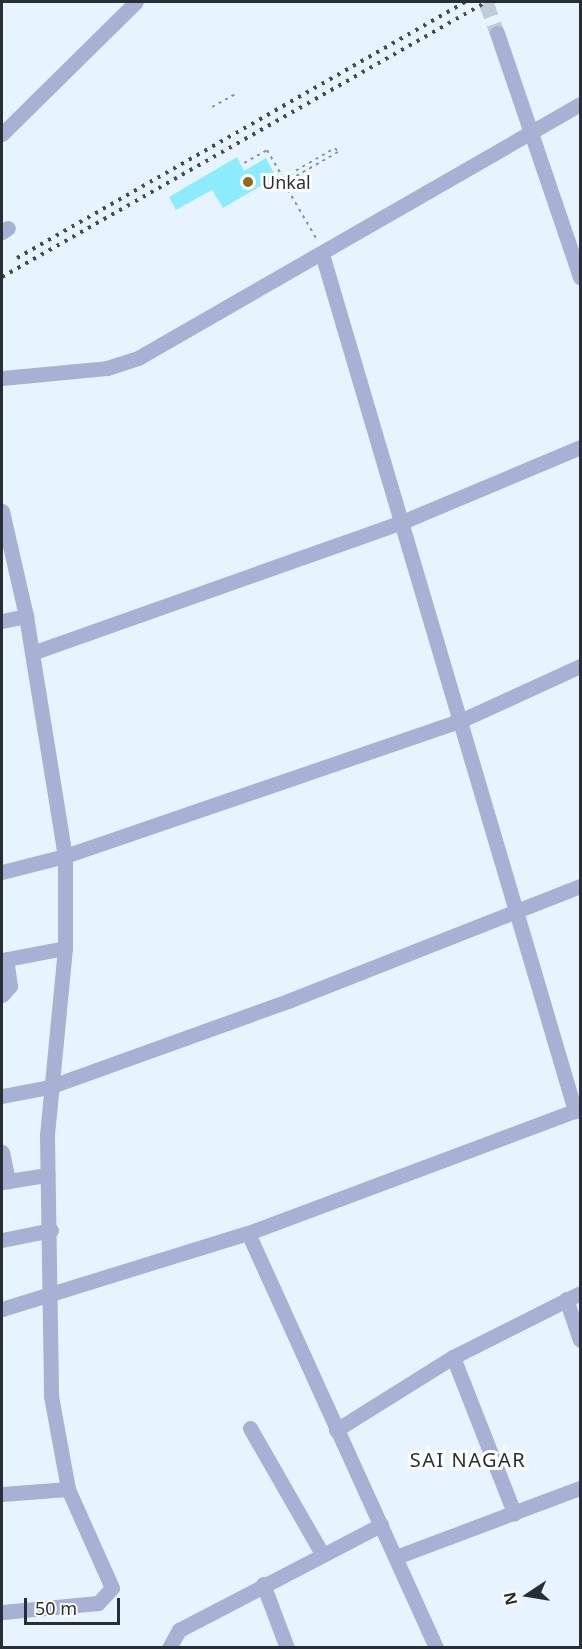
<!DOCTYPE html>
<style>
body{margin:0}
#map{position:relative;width:582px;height:1649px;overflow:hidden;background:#e7f4ff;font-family:"Noto Sans",sans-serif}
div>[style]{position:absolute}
.building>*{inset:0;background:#8cecfd}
.street-tunnel>*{height:15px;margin-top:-7.5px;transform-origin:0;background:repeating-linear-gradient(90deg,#c1cdd6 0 15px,transparent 0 23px)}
.path>*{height:2px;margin-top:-1px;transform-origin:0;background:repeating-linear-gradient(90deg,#879199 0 3px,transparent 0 7.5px)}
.street>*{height:15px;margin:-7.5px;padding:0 7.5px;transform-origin:7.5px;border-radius:7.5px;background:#a8b0d4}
.rail>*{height:4px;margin-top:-2px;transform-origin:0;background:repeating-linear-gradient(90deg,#444c52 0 3px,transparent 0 9px)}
.dots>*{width:16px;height:16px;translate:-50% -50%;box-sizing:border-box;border:3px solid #fff;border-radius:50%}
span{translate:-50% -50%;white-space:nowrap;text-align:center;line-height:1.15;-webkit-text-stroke:6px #fff;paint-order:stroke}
.poi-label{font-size:18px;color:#282f34}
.left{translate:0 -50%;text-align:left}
.neighbourhood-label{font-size:20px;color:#282f34;letter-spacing:1.5px}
.frame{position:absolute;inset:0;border:3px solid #282f34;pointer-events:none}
.north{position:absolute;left:498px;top:1565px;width:60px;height:60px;-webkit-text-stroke:4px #fff;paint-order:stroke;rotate:258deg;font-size:16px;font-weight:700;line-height:24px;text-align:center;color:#282f34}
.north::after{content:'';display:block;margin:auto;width:21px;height:27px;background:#282f34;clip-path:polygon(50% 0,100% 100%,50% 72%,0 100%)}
.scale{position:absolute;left:24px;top:1598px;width:96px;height:27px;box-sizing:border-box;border:3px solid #282f34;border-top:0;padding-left:8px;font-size:18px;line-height:21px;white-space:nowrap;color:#282f34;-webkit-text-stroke:4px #fff;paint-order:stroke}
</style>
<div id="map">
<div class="building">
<i style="clip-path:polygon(237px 157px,244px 171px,266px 158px,276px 177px,223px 208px,212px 190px,176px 210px,169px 197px)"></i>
</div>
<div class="street-tunnel">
<i style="left:486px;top:2px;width:33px;rotate:70deg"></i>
</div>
<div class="path">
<i style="left:212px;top:107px;width:26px;rotate:-29deg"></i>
<i style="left:244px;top:163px;width:26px;rotate:-29deg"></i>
<i style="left:267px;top:150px;width:32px;rotate:60deg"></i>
<i style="left:283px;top:178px;width:60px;rotate:-30deg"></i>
<i style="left:335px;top:148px;width:5px;rotate:53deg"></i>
<i style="left:338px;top:152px;width:62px;rotate:150.1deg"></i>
<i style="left:284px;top:183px;width:66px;rotate:59.9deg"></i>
</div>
<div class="street">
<i style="left:497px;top:33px;width:258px;rotate:71.2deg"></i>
<i style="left:2px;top:134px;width:188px;rotate:-44.6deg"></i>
<i style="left:2px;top:232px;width:7px;rotate:-34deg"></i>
<i style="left:322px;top:254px;width:894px;rotate:73.55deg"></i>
<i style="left:2px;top:378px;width:105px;rotate:-5.4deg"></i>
<i style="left:107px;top:368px;width:33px;rotate:-18deg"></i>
<i style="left:138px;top:358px;width:510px;rotate:-29.88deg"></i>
<i style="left:2px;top:511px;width:108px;rotate:77.1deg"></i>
<i style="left:26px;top:616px;width:243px;rotate:80.8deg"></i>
<i style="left:65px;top:856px;width:92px;rotate:90deg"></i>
<i style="left:65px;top:948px;width:188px;rotate:95.5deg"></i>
<i style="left:47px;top:1135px;width:261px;rotate:89.1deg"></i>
<i style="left:51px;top:1396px;width:95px;rotate:79.6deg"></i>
<i style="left:68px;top:1489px;width:108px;rotate:66deg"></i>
<i style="left:112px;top:1588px;width:21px;rotate:133deg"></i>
<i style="left:98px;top:1603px;width:96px;rotate:174.6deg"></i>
<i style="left:2px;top:621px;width:25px;rotate:-12deg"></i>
<i style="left:32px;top:653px;width:393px;rotate:-19.5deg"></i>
<i style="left:402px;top:522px;width:193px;rotate:-22.8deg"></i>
<i style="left:2px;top:872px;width:65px;rotate:-14.3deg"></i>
<i style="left:65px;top:856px;width:417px;rotate:-18.9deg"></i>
<i style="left:460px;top:721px;width:132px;rotate:-24.6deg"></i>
<i style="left:2px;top:960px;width:64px;rotate:-10.8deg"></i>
<i style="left:2px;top:995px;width:12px;rotate:-48deg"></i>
<i style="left:10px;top:986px;width:27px;rotate:-98deg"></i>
<i style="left:2px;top:1096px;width:48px;rotate:-10.8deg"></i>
<i style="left:49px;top:1087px;width:254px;rotate:-19.8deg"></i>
<i style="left:288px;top:1001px;width:314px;rotate:-21.5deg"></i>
<i style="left:2px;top:1152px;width:30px;rotate:78deg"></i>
<i style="left:2px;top:1182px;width:46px;rotate:-8.8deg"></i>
<i style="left:248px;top:1233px;width:456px;rotate:65.6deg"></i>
<i style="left:2px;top:1240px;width:50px;rotate:-11.5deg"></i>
<i style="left:566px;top:1299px;width:43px;rotate:71.1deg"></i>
<i style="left:2px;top:1309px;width:257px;rotate:-17.2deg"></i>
<i style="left:248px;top:1233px;width:354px;rotate:-20.5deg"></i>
<i style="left:453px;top:1357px;width:168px;rotate:68.6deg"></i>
<i style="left:250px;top:1428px;width:143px;rotate:60.2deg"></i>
<i style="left:336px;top:1430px;width:138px;rotate:-32deg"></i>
<i style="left:453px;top:1357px;width:142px;rotate:-26.7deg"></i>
<i style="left:2px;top:1494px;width:66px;rotate:-4.3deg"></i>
<i style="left:396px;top:1557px;width:197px;rotate:-20.6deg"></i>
<i style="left:263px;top:1584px;width:68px;rotate:69.4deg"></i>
<i style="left:169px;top:1648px;width:21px;rotate:-61deg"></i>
<i style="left:179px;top:1630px;width:228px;rotate:-27.5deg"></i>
</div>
<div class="rail">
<i style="left:17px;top:258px;width:516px;rotate:-29.74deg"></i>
<i style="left:2px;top:277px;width:557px;rotate:-29.6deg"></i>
</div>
<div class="dots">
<i style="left:248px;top:182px;background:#956916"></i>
</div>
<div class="poi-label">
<span class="left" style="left:262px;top:182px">Unkal</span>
</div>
<div class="neighbourhood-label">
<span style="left:468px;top:1459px">SAI NAGAR</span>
</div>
<div class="frame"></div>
<div class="north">N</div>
<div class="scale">50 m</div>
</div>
